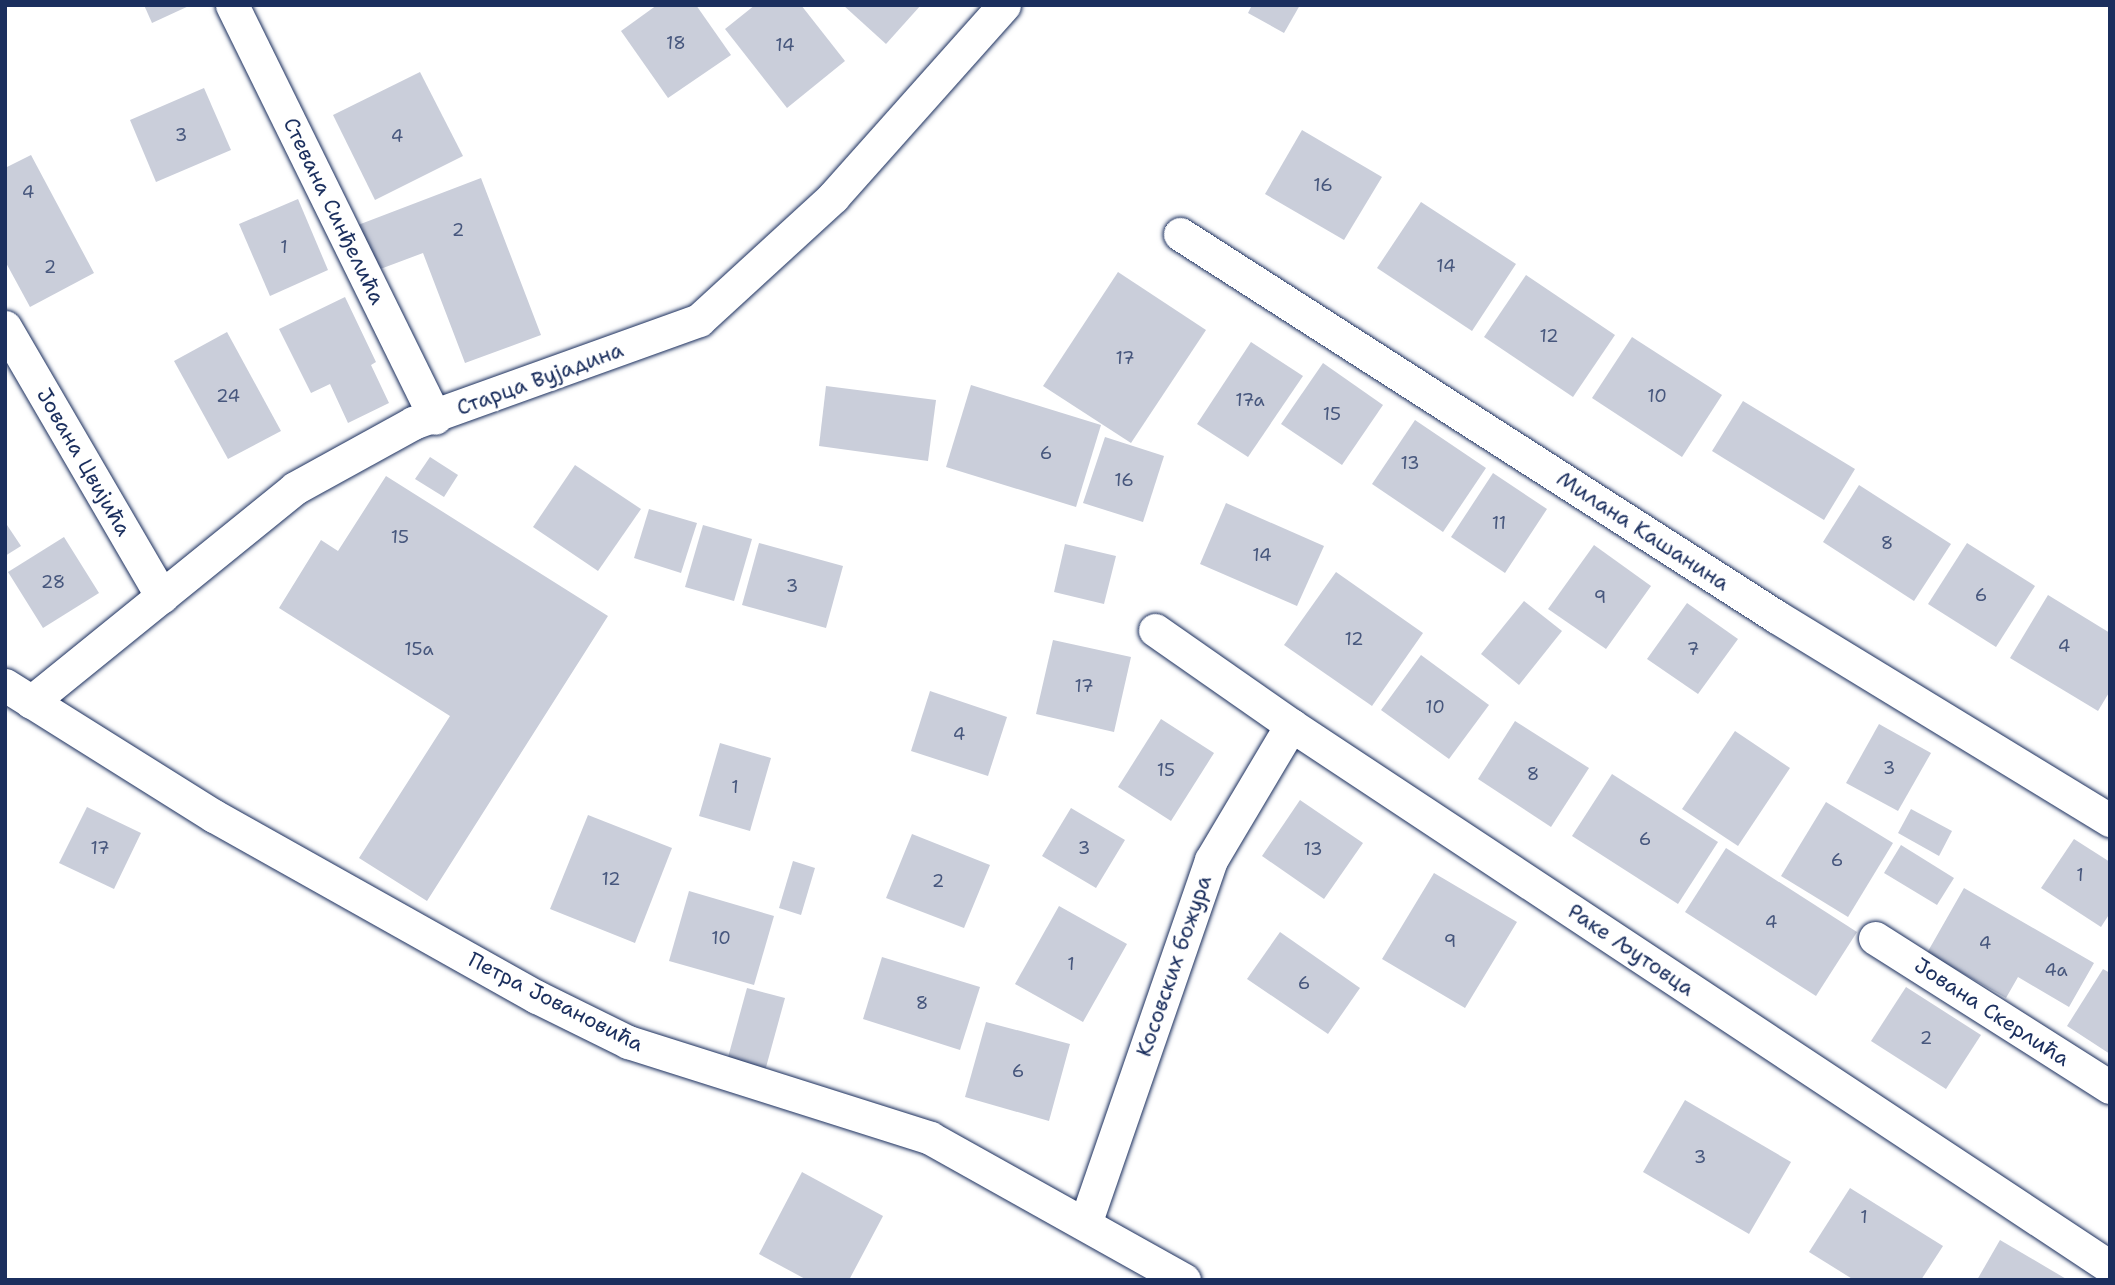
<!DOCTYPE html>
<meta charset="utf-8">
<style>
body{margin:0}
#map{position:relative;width:2115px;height:1285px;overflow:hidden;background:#fff;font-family:"Shantell Sans",sans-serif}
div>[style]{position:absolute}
.building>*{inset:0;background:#caceda}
.roads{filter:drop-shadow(0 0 2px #1b2f5e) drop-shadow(0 0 2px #1b2f5e)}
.minor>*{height:33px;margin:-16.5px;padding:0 16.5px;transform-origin:16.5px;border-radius:16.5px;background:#fff}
span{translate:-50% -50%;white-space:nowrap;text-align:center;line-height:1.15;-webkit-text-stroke:5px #fff;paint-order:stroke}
.number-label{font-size:18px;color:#47577d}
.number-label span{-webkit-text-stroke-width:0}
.street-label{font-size:21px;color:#1b2f5e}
.frame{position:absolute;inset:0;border:7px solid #1b2f5e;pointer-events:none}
</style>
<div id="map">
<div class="building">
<i style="clip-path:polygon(144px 5px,191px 5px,152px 23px)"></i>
<i style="clip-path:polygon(657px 5px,696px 5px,731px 55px,668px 98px,621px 31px)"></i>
<i style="clip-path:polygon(755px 5px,801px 5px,845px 61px,787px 108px,725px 29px)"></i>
<i style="clip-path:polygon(843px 5px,921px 5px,886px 44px)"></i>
<i style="clip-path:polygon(1252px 5px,1300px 5px,1284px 33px,1248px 13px)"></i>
<i style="clip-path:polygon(420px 72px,463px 156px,375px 200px,333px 115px)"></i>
<i style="clip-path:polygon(204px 88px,231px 150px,156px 182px,130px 120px)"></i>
<i style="clip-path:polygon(1302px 130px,1382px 177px,1344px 240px,1265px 194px)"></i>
<i style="clip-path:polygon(31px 155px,94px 273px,30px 307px,5px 261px,5px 168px)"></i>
<i style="clip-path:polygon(481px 178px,541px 335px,465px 363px,423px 253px,375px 271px,358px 225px)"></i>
<i style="clip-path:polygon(298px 199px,328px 270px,270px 296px,239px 224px)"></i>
<i style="clip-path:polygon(1421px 202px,1516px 264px,1472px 331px,1377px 268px)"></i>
<i style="clip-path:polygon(1118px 272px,1206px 330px,1131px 443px,1043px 386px)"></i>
<i style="clip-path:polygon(1526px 275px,1615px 335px,1573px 397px,1484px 337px)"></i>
<i style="clip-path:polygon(345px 297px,376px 362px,371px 365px,389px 403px,348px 423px,330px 384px,311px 393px,279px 329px)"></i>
<i style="clip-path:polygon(227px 332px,281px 431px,228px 459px,174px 361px)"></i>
<i style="clip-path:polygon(1632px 337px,1722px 395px,1682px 457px,1592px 398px)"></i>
<i style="clip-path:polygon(1251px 342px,1303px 376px,1248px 457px,1197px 424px)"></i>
<i style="clip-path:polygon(1323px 363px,1383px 405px,1342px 465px,1281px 424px)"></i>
<i style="clip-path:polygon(971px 385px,1101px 425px,1076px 507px,946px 467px)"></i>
<i style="clip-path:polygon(826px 386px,936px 400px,928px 461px,819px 446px)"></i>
<i style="clip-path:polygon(1743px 401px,1855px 469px,1824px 520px,1712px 451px)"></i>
<i style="clip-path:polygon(1415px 420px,1486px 468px,1443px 532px,1372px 484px)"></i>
<i style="clip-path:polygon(1105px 437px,1164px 456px,1143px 522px,1083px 503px)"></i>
<i style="clip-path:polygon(430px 457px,458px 475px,444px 497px,415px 479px)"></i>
<i style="clip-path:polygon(575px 465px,641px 509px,598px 571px,533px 527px)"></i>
<i style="clip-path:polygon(1493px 473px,1547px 509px,1505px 573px,1451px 537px)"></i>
<i style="clip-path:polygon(386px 476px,608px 616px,427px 901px,359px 858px,450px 716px,279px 608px,321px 540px,338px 551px)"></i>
<i style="clip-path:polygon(1859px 485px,1951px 544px,1914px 601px,1823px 542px)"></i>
<i style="clip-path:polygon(1226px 503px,1324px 546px,1297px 606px,1200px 564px)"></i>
<i style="clip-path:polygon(649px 509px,697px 523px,681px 573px,634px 558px)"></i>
<i style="clip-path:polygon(5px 522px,21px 546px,5px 556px)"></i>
<i style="clip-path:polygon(703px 525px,752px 539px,734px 601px,685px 587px)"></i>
<i style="clip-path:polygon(64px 537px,99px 593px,43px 628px,8px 572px)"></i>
<i style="clip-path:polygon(759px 543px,843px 566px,826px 628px,742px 605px)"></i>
<i style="clip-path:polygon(1967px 543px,2035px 586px,1996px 647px,1928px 604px)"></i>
<i style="clip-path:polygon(1065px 544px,1116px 556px,1104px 604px,1054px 592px)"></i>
<i style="clip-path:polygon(1594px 545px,1651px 586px,1606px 649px,1548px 609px)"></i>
<i style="clip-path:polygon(1336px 572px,1423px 633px,1372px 706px,1284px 645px)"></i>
<i style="clip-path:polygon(2048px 595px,2110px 633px,2110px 691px,2098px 711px,2010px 658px)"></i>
<i style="clip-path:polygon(1524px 601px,1562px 631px,1519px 685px,1481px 654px)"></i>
<i style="clip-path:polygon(1687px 603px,1738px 639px,1698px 694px,1647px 659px)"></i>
<i style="clip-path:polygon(1053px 640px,1131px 657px,1114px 732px,1036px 714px)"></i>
<i style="clip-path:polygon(1421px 655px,1489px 705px,1449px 759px,1381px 710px)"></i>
<i style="clip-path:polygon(930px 691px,1007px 717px,988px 776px,911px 751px)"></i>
<i style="clip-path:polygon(1161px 719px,1214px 753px,1171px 821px,1118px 787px)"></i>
<i style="clip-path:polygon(1515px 721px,1589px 768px,1551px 827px,1478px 779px)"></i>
<i style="clip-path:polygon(1879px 724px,1931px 753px,1898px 811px,1846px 783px)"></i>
<i style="clip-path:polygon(1735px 731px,1790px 768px,1738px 846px,1682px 809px)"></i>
<i style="clip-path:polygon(720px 743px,771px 758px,750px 831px,699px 816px)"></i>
<i style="clip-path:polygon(1612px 774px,1718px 842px,1678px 904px,1572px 836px)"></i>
<i style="clip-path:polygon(1300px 800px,1363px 843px,1324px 899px,1262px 856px)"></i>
<i style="clip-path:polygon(1826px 802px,1893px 843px,1848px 917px,1781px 876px)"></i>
<i style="clip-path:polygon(87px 807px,141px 833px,114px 889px,59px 863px)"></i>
<i style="clip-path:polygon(1071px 808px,1125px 840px,1096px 888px,1042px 856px)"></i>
<i style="clip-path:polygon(1911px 809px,1952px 831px,1939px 856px,1898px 833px)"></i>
<i style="clip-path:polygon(588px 815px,672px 848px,635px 943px,550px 909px)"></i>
<i style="clip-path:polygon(912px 834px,990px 865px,964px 928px,886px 898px)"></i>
<i style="clip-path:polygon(2074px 839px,2110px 862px,2110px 913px,2101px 927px,2041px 888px)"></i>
<i style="clip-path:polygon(1901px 845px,1954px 878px,1937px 905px,1884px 873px)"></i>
<i style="clip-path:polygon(1726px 848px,1857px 932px,1816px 996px,1685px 912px)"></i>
<i style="clip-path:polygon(793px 861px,815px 868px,801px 915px,779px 908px)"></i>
<i style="clip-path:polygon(1434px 873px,1517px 922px,1465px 1008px,1382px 959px)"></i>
<i style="clip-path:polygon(1964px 888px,2094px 963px,2069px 1007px,2018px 977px,2006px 998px,1927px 953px)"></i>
<i style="clip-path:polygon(689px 891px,774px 916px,754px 985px,669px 961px)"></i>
<i style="clip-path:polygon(1059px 906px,1127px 944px,1083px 1022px,1015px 984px)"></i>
<i style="clip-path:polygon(1280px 932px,1360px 988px,1328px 1034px,1247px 979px)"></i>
<i style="clip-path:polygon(882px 957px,980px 987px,960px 1050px,863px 1019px)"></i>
<i style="clip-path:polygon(2103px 969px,2110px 973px,2110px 1054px,2067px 1026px)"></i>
<i style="clip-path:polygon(1906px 987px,1981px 1035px,1946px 1089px,1871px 1041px)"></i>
<i style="clip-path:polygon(747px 988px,785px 998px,765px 1071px,727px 1061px)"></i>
<i style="clip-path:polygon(986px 1022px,1070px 1044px,1049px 1121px,965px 1097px)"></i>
<i style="clip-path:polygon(1685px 1100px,1791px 1162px,1749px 1234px,1643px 1172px)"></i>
<i style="clip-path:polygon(802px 1172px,883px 1216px,849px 1280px,807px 1280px,759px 1254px)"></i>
<i style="clip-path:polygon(1850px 1188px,1943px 1246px,1921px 1280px,1854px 1280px,1809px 1252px)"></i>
<i style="clip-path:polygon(2000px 1240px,2068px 1280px,1977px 1280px)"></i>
</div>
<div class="roads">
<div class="minor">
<i style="left:232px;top:5px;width:460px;rotate:63.8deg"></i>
<i style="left:1180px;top:234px;width:709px;rotate:32.68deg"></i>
<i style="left:1777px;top:617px;width:390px;rotate:31.4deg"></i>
<i style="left:5px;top:327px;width:312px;rotate:59.8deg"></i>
<i style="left:1155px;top:630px;width:166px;rotate:34.9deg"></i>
<i style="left:1291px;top:725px;width:982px;rotate:33.5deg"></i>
<i style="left:5px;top:685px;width:247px;rotate:32.1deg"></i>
<i style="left:214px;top:816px;width:370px;rotate:29.3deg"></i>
<i style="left:537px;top:997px;width:102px;rotate:26.3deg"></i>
<i style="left:628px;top:1042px;width:317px;rotate:17.6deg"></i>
<i style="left:930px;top:1138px;width:291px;rotate:29.2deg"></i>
<i style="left:31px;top:702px;width:340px;rotate:-39deg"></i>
<i style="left:295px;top:488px;width:135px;rotate:-28.8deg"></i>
<i style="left:413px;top:423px;width:304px;rotate:-19.8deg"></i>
<i style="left:699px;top:320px;width:182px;rotate:-42.5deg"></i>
<i style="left:833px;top:197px;width:257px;rotate:-48.3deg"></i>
<i style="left:1875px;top:938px;width:278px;rotate:32.4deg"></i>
<i style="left:1086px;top:1221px;width:382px;rotate:-70.9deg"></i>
<i style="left:1211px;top:860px;width:157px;rotate:-59.3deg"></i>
</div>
</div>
<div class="number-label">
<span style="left:676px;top:43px">18</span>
<span style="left:785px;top:45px">14</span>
<span style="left:181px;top:135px">3</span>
<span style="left:397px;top:136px">4</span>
<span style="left:1323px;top:185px">16</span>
<span style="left:28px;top:192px">4</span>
<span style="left:458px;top:230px">2</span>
<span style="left:284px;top:247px">1</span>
<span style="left:1446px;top:266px">14</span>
<span style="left:50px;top:267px">2</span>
<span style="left:1549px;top:336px">12</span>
<span style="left:1125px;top:358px">17</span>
<span style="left:228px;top:396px">24</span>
<span style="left:1657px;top:396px">10</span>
<span style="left:1250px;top:400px">17a</span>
<span style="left:1332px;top:414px">15</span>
<span style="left:1046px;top:453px">6</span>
<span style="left:1410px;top:463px">13</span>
<span style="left:1124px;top:480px">16</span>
<span style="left:1499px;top:523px">11</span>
<span style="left:400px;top:537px">15</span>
<span style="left:1887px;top:543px">8</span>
<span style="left:1262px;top:555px">14</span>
<span style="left:53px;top:582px">28</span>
<span style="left:792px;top:586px">3</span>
<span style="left:1981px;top:595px">6</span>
<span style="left:1600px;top:597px">9</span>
<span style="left:1354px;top:639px">12</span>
<span style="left:2064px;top:646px">4</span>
<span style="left:419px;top:649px">15a</span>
<span style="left:1693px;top:649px">7</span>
<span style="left:1084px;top:686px">17</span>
<span style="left:1435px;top:707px">10</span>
<span style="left:959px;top:734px">4</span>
<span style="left:1889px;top:768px">3</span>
<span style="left:1166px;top:770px">15</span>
<span style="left:1533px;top:774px">8</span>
<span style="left:735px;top:787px">1</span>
<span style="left:1645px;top:839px">6</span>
<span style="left:100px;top:848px">17</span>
<span style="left:1084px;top:848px">3</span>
<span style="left:1313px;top:849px">13</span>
<span style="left:1837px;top:860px">6</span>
<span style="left:2080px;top:875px">1</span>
<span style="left:611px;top:879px">12</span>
<span style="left:938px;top:881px">2</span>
<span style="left:1771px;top:922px">4</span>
<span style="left:721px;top:938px">10</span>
<span style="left:1450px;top:941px">9</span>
<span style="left:1985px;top:943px">4</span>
<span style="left:1071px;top:964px">1</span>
<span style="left:2056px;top:970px">4a</span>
<span style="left:1304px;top:983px">6</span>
<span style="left:922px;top:1003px">8</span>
<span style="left:1926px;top:1038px">2</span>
<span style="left:1018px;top:1071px">6</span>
<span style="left:1700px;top:1157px">3</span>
<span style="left:1864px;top:1217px">1</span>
</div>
<div class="street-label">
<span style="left:334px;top:211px;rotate:64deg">Стевана Синђелића</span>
<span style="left:540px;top:379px;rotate:-20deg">Старца Вујадина</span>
<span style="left:84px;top:462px;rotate:60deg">Јована Цвијића</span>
<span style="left:1643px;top:531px;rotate:33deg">Милана Кашанина</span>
<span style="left:1631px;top:950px;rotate:34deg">Раке Љутовца</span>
<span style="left:1174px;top:966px;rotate:-71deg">Косовских божура</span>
<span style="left:556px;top:1002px;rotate:27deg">Петра Јовановића</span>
<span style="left:1992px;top:1012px;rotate:33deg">Јована Скерлића</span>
</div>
<div class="frame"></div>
</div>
